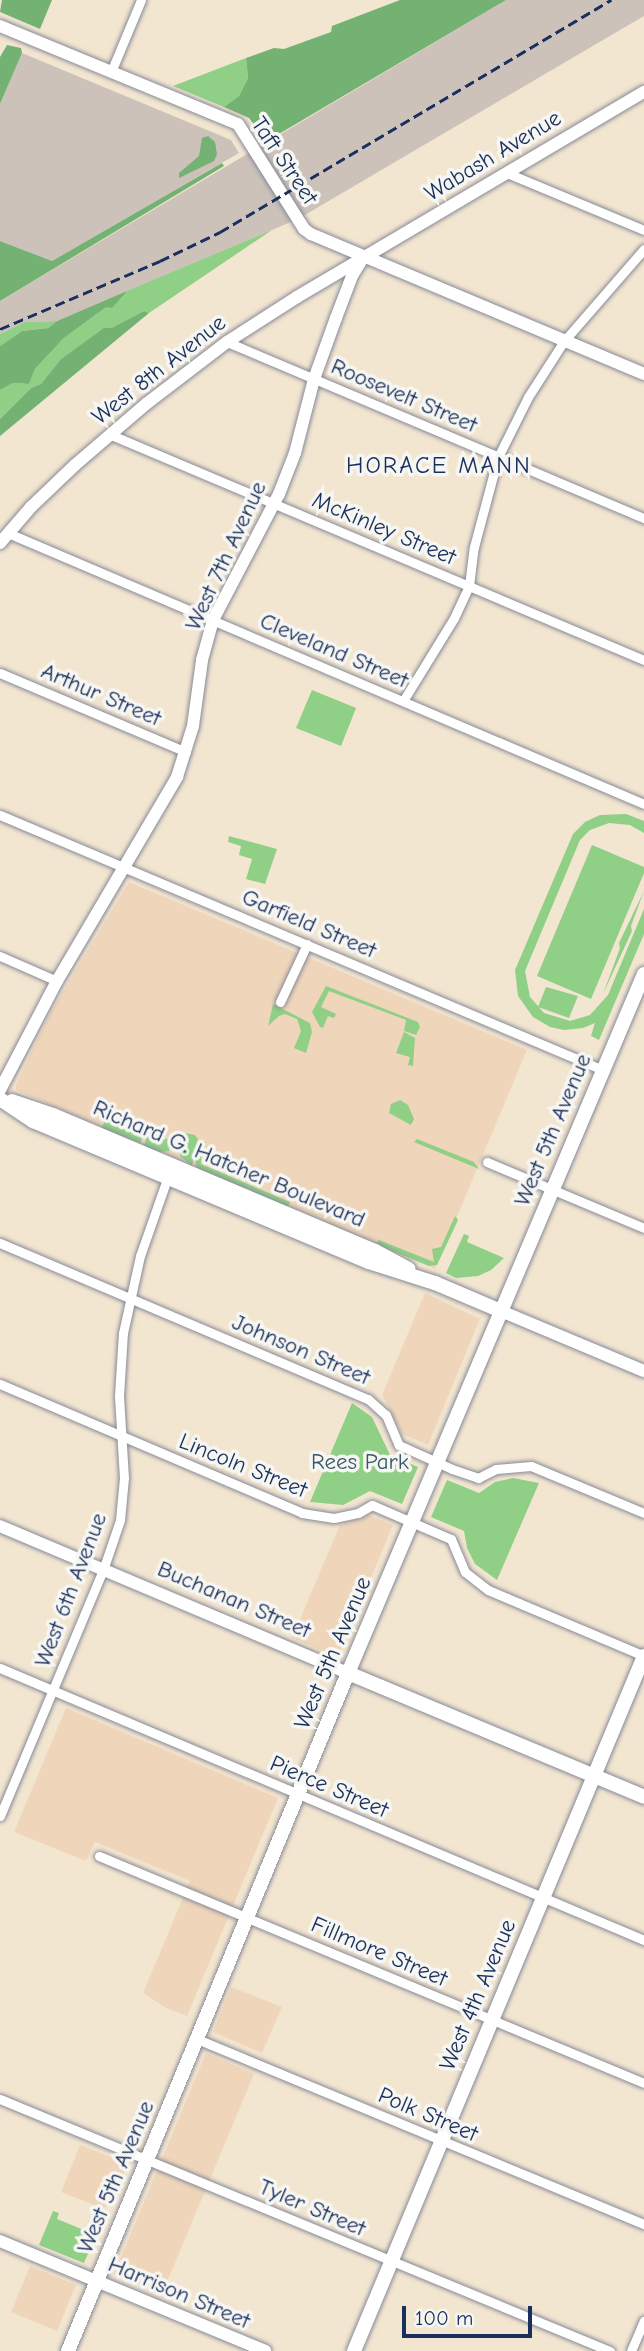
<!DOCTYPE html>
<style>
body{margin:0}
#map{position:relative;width:644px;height:2351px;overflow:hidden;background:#f3e6d1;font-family:"Comic Neue",sans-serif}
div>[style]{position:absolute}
.built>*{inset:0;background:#efd6bb}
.industrial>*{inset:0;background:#cdc2b9}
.green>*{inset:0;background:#8fcf86}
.forest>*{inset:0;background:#73b273}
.roads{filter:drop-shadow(0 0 2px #878a98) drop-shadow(0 0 2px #878a98)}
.street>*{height:9px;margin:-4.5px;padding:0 4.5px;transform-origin:4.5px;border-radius:4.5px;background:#fff}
.secondary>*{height:12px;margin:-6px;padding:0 6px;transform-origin:6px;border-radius:6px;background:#fff}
.primary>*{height:14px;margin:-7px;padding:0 7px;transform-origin:7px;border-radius:7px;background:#fff}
.rail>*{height:2.5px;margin-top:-1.25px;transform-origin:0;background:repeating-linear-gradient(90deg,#1b2f5e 0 10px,transparent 0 15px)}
span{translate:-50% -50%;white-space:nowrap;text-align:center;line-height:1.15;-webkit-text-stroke:7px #f6f6f2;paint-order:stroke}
.street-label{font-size:23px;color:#1b2f5e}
.park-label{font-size:23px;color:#385768}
.neighbourhood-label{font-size:24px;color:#1b2f5e;letter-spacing:2px}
.scale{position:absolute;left:402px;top:2306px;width:130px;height:32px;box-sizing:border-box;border:4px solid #1b2f5e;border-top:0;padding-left:9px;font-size:21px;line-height:24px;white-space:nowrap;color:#1b2f5e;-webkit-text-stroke:5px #f6f6f2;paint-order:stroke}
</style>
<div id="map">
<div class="built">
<i style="clip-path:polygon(129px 882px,527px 1050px,435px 1269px,16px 1090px,16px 1085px,50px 1013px)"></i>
<i style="clip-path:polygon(425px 1293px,480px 1319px,428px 1445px,402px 1434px,382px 1395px)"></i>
<i style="clip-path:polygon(368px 1515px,393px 1525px,338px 1657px,292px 1638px,340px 1525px)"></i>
<i style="clip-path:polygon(66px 1708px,278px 1798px,187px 2016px,166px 2008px,143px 1993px,190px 1881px,95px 1842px,86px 1861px,14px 1832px)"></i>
<i style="clip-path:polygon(231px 1987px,282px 2007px,262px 2053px,213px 2032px)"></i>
<i style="clip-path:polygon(206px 2053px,254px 2074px,162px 2294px,114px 2274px)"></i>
<i style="clip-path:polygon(80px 2145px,128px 2164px,110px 2205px,102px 2208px,61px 2192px)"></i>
<i style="clip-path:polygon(30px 2266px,76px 2285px,57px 2331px,11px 2312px)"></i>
</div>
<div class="industrial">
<i style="clip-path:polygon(506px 0,644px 0,644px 16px,298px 219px,57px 321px,25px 322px,0 334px,0 301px)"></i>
<i style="clip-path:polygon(22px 53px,231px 140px,239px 153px,52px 261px,0 241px,0 104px)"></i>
</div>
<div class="green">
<i style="clip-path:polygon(246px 58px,248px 78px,239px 96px,224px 107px,173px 86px)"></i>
<i style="clip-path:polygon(272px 230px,149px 313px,144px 311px,131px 318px,60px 360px,41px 384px,31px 388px,0 419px,0 390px,13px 383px,29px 384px,35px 369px,64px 338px,127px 291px)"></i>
<i style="clip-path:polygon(57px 321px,48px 328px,22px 331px,0 346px,0 334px,25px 322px)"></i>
<i style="clip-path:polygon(312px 690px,356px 708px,341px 746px,296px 728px)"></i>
<i style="clip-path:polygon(626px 814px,644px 821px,644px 833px,630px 825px,609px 823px,590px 830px,580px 840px,525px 971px,530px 997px,544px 1013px,570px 1021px,590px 1015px,608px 995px,644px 909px,644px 934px,599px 1040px,591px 1036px,595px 1023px,583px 1028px,564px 1030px,550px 1027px,533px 1017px,518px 996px,515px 970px,573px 834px,585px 822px,600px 815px)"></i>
<i style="clip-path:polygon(229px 836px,277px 849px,265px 884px,246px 879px,252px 859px,239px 855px,241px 846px,228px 842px)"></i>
<i style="clip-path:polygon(592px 845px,644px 867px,644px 873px,591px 999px,537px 976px)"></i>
<i style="clip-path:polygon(644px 891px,631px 926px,632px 931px,603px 994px,620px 948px,619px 943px)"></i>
<i style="clip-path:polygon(326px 986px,418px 1022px,420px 1027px,416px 1035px,404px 1031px,406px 1020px,329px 991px,321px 1007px,336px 1014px,334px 1018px,328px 1016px,323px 1028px,320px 1027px,312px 1012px)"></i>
<i style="clip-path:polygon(546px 987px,578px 996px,569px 1018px,538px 1007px)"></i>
<i style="clip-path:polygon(273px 1004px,310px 1023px,312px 1032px,306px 1053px,294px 1048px,301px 1031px,297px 1019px,285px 1014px,279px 1016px,268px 1026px)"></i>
<i style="clip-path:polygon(404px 1032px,415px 1038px,413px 1066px,408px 1065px,410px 1057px,396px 1053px)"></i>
<i style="clip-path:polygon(400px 1100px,408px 1105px,414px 1119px,411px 1125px,389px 1113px,391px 1104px)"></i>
<i style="clip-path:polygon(112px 1110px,108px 1117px,135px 1128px,142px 1123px,145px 1132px,140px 1143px,102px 1128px,108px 1112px)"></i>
<i style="clip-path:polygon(156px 1129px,157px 1131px,152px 1135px,163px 1140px,172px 1137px,169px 1151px,159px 1152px,144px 1146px,148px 1133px)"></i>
<i style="clip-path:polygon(184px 1133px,195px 1135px,198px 1139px,192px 1166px,180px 1156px)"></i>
<i style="clip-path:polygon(417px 1139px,474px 1162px,479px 1169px,414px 1142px)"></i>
<i style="clip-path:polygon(199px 1141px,206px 1142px,201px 1154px,201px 1164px,290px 1202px,288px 1207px,251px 1191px,249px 1188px,246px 1189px,197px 1168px,194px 1156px)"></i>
<i style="clip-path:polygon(455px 1216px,458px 1220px,437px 1265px,429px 1266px,376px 1244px,379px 1240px,434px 1262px,432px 1249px,441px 1247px)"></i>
<i style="clip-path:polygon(464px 1234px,469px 1236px,467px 1242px,504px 1258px,491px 1270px,478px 1276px,456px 1278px,446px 1273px)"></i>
<i style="clip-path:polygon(352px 1403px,372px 1417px,390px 1455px,418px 1467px,402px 1504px,370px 1491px,343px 1505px,310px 1502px)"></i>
<i style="clip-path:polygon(513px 1478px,539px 1483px,497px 1580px,475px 1564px,467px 1548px,464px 1531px,431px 1517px,447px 1480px,479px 1493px,495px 1482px)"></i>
<i style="clip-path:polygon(53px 2211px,59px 2213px,57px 2219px,96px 2235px,84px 2263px,39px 2245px)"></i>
</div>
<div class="forest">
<i style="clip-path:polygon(2px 0,52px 0,40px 29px,0 12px)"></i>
<i style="clip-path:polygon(400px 0,506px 0,267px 141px,249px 118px,224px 107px,239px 96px,248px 78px,246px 58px,274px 48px,284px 49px,331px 32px,332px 26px)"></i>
<i style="clip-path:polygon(7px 45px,21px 48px,22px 53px,0 104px,0 57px)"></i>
<i style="clip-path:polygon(208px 136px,215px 142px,217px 154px,214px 161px,179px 178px,179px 173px,199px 156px,202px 138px)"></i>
<i style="clip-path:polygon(222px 163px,224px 166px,0 301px,0 241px,52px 261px)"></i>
<i style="clip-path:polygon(127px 291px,112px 308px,106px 307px,64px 338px,35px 369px,29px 384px,13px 383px,0 390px,0 346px,22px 331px,48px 328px,57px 321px)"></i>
<i style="clip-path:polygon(144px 311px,149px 313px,0 436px,0 419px,31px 388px,41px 384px,60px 360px,104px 328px,112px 328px)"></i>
</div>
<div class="roads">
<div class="street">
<i style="left:111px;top:72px;width:78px;rotate:-67.4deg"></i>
<i style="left:507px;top:173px;width:148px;rotate:22.6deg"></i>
<i style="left:227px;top:342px;width:453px;rotate:22.9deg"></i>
<i style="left:109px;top:434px;width:581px;rotate:22.9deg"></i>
<i style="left:8px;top:533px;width:691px;rotate:23.08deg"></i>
<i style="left:0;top:673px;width:202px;rotate:23deg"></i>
<i style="left:403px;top:701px;width:97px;rotate:-58.4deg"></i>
<i style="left:454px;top:618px;width:35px;rotate:-65deg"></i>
<i style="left:469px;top:586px;width:39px;rotate:-83deg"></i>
<i style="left:474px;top:547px;width:93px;rotate:-75.1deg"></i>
<i style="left:498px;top:457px;width:67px;rotate:-63.4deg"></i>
<i style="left:528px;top:397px;width:67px;rotate:-57.3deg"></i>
<i style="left:564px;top:341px;width:122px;rotate:-49deg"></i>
<i style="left:0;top:815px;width:655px;rotate:22.92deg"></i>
<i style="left:0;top:956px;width:62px;rotate:23.7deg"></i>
<i style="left:280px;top:1002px;width:64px;rotate:-65deg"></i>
<i style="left:487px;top:1162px;width:170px;rotate:22.8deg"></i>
<i style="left:0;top:1243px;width:400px;rotate:23deg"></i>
<i style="left:368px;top:1399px;width:24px;rotate:42deg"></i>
<i style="left:386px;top:1415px;width:33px;rotate:67deg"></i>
<i style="left:399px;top:1445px;width:58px;rotate:24.4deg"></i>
<i style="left:452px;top:1469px;width:28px;rotate:19deg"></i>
<i style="left:478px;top:1478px;width:20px;rotate:-27deg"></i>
<i style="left:496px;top:1469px;width:35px;rotate:-5deg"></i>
<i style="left:531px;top:1466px;width:122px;rotate:22.6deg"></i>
<i style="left:0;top:1384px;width:328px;rotate:23.1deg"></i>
<i style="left:302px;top:1513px;width:32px;rotate:9deg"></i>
<i style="left:334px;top:1518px;width:25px;rotate:-12deg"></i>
<i style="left:358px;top:1513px;width:16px;rotate:-30deg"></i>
<i style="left:372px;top:1505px;width:86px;rotate:23.3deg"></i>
<i style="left:451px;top:1539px;width:36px;rotate:67deg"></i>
<i style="left:465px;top:1572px;width:29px;rotate:38deg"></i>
<i style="left:488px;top:1590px;width:169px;rotate:22.9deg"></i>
<i style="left:0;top:1668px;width:699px;rotate:22.9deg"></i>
<i style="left:0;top:1816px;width:267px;rotate:-67.3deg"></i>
<i style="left:103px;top:1570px;width:53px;rotate:-71.2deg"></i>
<i style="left:120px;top:1520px;width:42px;rotate:-84.6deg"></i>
<i style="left:124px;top:1478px;width:82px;rotate:-93.5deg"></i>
<i style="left:119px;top:1396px;width:63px;rotate:-86.4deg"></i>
<i style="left:123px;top:1333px;width:79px;rotate:-77.6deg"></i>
<i style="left:140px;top:1256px;width:88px;rotate:-70.7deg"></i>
<i style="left:99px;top:1856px;width:590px;rotate:22.61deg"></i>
<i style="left:197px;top:2039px;width:484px;rotate:22.5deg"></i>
<i style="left:0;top:2099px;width:660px;rotate:22.45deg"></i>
<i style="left:631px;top:2351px;width:33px;rotate:-67deg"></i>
</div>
<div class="secondary">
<i style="left:0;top:26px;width:257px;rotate:22.4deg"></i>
<i style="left:238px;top:124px;width:124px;rotate:57.8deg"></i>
<i style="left:304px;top:229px;width:9px;rotate:36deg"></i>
<i style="left:311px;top:234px;width:361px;rotate:22.8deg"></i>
<i style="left:0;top:543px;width:48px;rotate:-49.3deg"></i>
<i style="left:31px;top:507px;width:61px;rotate:-43.7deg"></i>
<i style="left:75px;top:465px;width:94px;rotate:-40.7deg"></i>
<i style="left:146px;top:404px;width:102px;rotate:-37.4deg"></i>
<i style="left:227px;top:342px;width:83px;rotate:-32.7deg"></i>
<i style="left:297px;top:297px;width:403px;rotate:-30.6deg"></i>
<i style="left:0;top:1090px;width:123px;rotate:-62.4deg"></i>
<i style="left:57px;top:981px;width:237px;rotate:-59.5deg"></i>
<i style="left:177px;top:777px;width:53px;rotate:-72.6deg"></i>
<i style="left:193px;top:726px;width:67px;rotate:-82.2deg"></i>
<i style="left:202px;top:660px;width:41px;rotate:-74.6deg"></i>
<i style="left:213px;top:620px;width:142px;rotate:-62.4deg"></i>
<i style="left:279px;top:494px;width:44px;rotate:-68.7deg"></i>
<i style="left:295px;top:453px;width:76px;rotate:-75.6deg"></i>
<i style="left:314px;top:379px;width:65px;rotate:-70.2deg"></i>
<i style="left:336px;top:318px;width:45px;rotate:-69.1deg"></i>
<i style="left:352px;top:276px;width:23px;rotate:-59deg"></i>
<i style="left:501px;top:1311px;width:155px;rotate:22.8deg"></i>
<i style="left:0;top:1526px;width:378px;rotate:22.9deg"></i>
<i style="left:0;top:2241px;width:287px;rotate:22.5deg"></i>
</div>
<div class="primary">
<i style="left:0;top:1099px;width:40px;rotate:34deg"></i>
<i style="left:33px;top:1121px;width:364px;rotate:22.8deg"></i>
<i style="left:369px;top:1262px;width:69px;rotate:17.7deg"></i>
<i style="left:435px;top:1283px;width:72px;rotate:23deg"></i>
<i style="left:12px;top:1101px;width:43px;rotate:18.9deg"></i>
<i style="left:53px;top:1115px;width:350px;rotate:22.9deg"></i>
<i style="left:375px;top:1251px;width:38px;rotate:28deg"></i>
<i style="left:348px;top:1673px;width:321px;rotate:22.7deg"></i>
<i style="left:68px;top:2351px;width:734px;rotate:-67.56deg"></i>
<i style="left:348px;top:1673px;width:759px;rotate:-67.05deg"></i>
<i style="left:354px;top:2351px;width:753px;rotate:-67.35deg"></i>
</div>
</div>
<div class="rail">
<i style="left:0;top:329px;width:174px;rotate:-23deg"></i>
<i style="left:160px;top:261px;width:67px;rotate:-25.8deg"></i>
<i style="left:220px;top:232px;width:455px;rotate:-30.7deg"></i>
</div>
<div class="street-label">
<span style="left:493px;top:156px;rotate:-31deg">Wabash Avenue</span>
<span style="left:284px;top:161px;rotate:56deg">Taft Street</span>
<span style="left:159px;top:370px;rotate:-38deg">West 8th Avenue</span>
<span style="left:404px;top:396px;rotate:23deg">Roosevelt Street</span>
<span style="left:384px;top:529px;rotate:23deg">McKinley Street</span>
<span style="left:226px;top:556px;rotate:-65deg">West 7th Avenue</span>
<span style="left:334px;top:651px;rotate:23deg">Cleveland Street</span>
<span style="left:101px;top:695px;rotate:23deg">Arthur Street</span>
<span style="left:309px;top:924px;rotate:23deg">Garfield Street</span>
<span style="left:553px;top:1130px;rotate:-67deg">West 5th Avenue</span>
<span style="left:229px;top:1164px;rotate:23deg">Richard G. Hatcher Boulevard</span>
<span style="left:301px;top:1350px;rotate:23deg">Johnson Street</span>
<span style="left:243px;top:1466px;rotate:22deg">Lincoln Street</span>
<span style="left:71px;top:1590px;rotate:-69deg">West 6th Avenue</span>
<span style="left:234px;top:1600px;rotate:23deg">Buchanan Street</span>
<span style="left:333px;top:1653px;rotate:-67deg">West 5th Avenue</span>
<span style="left:329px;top:1787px;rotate:23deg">Pierce Street</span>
<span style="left:379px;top:1952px;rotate:23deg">Fillmore Street</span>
<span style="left:478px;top:1995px;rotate:-67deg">West 4th Avenue</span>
<span style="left:428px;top:2115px;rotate:23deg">Polk Street</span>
<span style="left:116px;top:2177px;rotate:-67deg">West 5th Avenue</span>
<span style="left:312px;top:2208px;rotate:23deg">Tyler Street</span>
<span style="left:179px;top:2293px;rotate:23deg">Harrison Street</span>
</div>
<div class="park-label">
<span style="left:360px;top:1462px">Rees Park</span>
</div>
<div class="neighbourhood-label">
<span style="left:439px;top:466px">HORACE MANN</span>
</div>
<div class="scale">100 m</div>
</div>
